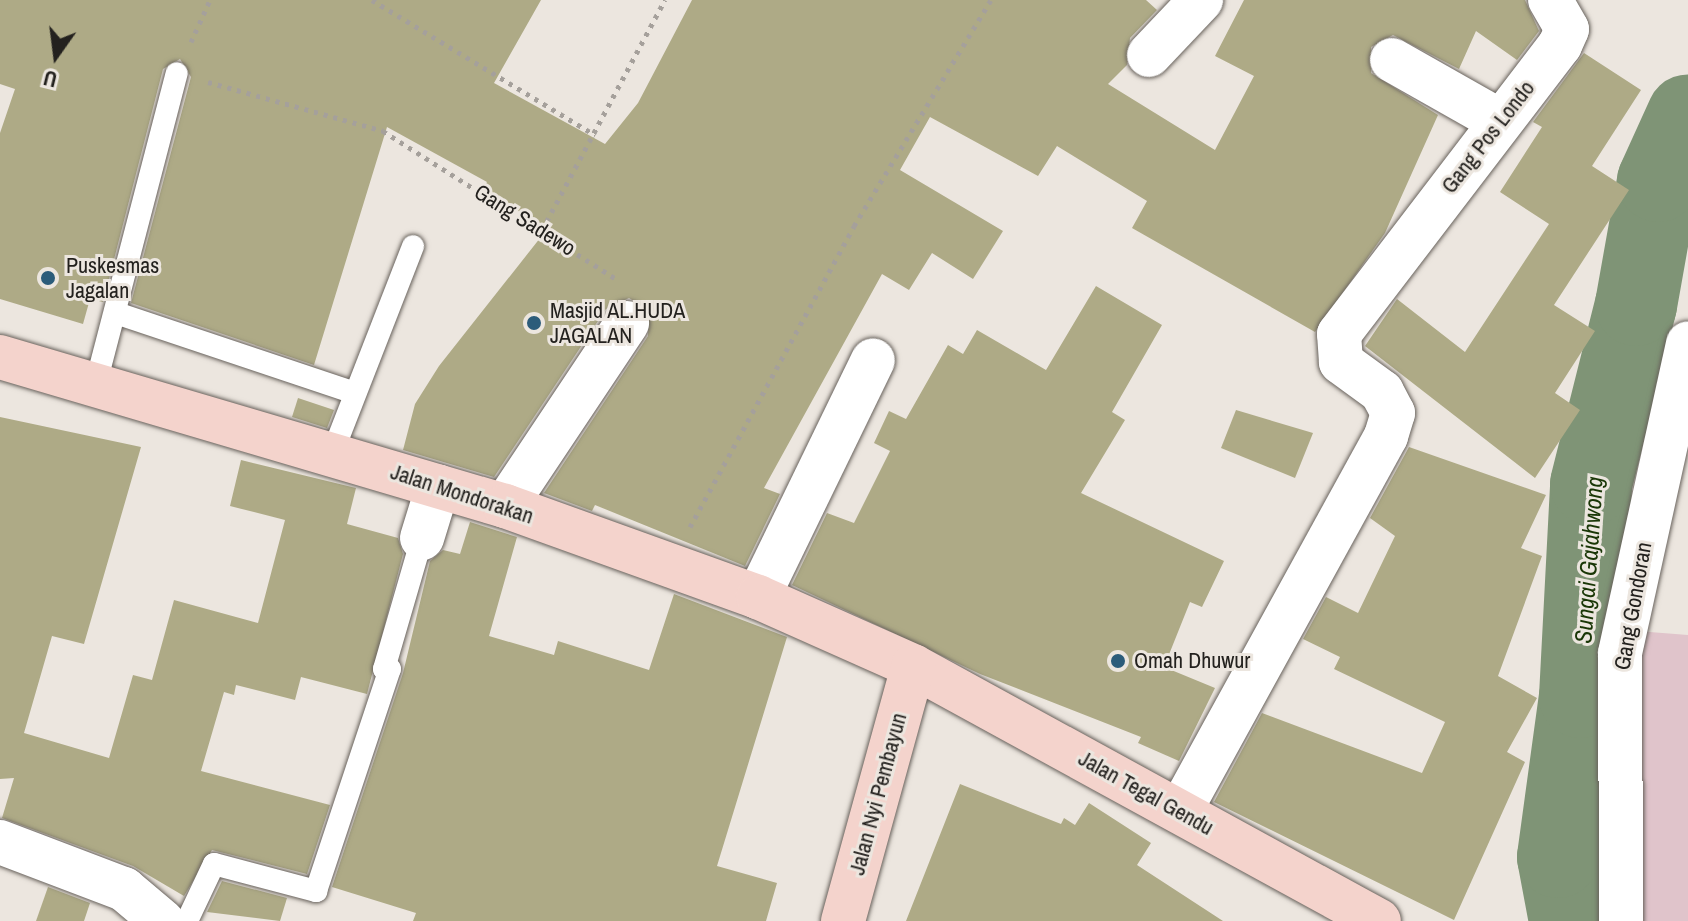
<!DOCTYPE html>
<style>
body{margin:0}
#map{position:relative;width:1688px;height:921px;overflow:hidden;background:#ece6df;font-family:"Archivo Narrow",sans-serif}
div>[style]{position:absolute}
.green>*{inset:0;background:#e0c4cb}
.river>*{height:82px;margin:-41px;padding:0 41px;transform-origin:41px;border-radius:41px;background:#7f9476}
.building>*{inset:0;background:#aeaa86}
.path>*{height:5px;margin-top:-2.5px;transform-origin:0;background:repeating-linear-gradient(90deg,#a5a09b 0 4px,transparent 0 10px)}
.roads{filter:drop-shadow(0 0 2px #68625c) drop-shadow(0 0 2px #68625c)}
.lane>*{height:22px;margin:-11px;padding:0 11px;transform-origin:11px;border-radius:11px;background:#fff}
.street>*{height:44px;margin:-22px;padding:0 22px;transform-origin:22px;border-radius:22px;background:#fff}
.secondary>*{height:44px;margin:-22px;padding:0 22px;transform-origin:22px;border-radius:22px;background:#f4d3cc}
.dots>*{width:22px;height:22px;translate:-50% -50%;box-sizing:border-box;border:4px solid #ece6df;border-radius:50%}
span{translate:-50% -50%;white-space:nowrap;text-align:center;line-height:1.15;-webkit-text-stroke:6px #ece6df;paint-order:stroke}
.street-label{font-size:22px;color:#23211e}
.poi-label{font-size:22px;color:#23211e}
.left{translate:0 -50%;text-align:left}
.water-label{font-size:24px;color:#193606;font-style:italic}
.north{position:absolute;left:16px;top:16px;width:80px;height:80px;-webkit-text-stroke:6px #ece6df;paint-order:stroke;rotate:194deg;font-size:22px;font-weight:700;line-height:32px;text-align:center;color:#23211e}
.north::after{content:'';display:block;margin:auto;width:28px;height:36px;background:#23211e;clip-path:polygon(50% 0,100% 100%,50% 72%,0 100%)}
</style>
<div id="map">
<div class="green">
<i style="clip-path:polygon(1637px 631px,1688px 635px,1688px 921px,1624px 921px)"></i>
</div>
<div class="river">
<i style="left:1570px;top:921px;width:65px;rotate:-100.6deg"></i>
<i style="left:1558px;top:857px;width:162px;rotate:-82.2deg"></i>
<i style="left:1580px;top:697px;width:213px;rotate:-87deg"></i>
<i style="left:1591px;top:484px;width:185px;rotate:-75.9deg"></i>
<i style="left:1636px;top:305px;width:126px;rotate:-79.9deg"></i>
<i style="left:1658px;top:181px;width:72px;rotate:-65.6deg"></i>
</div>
<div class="building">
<i style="clip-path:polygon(0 0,541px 0,494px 83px,605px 144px,638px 103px,692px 0,1146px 0,1157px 10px,1130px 38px,1127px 65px,1108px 84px,1215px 150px,1254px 76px,1215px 56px,1244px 0,1525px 0,1539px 31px,1517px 60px,1476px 31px,1459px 69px,1393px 35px,1371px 47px,1371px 73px,1438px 115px,1385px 233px,1315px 332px,1132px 228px,1147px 201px,1057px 146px,1038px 176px,930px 117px,900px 170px,1003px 231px,973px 279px,932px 253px,909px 290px,882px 274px,764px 488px,780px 494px,745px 566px,595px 505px,592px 511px,544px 493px,648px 336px,649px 311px,629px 298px,606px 309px,494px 477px,403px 450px,415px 404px,439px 366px,548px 228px,482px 190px,487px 182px,387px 127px,314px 365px,131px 303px,191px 77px,180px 59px,163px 69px,103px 302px,90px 299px,83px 324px,0 299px,0 133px,15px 89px,0 84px)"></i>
<i style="clip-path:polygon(1584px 53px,1641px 90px,1592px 166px,1629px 190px,1554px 305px,1595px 331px,1555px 393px,1580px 410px,1535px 478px,1365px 346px,1397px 299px,1465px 352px,1549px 224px,1500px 192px,1542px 127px,1533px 122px)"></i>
<i style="clip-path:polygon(1096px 286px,1162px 325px,1112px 412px,1125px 420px,1081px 493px,1224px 561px,1202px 607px,1190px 602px,1164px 667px,1215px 688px,1179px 761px,1138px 743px,1141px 737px,980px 674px,792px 585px,827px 513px,854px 523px,890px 451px,874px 443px,889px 411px,906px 419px,948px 345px,963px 354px,977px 330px,1046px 370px)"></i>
<i style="clip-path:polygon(298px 398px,334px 410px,327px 428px,292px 417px)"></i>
<i style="clip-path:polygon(1236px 410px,1313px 433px,1295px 478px,1221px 448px)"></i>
<i style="clip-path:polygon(0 417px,141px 447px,84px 644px,52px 636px,24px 733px,109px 758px,133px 675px,152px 680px,174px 600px,258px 623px,285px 520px,230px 506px,241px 460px,356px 488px,347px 524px,398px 538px,403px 554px,367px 694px,301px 677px,295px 700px,236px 685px,234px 695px,224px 692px,201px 771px,330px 805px,307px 874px,212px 850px,184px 896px,133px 866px,2px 818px,14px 778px,0 779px)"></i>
<i style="clip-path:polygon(1409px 447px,1546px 495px,1521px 548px,1542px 556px,1498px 676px,1537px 698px,1507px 752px,1525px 762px,1454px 920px,1214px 802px,1262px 713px,1422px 773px,1445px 722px,1334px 669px,1340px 657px,1303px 639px,1326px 597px,1358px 613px,1395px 536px,1370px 518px)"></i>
<i style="clip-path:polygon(470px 522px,517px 537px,489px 636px,554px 655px,558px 641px,649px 670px,674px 594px,787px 637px,717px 866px,777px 883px,766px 921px,413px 921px,416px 913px,332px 887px,403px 673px,430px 561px,443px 550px,460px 554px)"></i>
<i style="clip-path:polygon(960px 784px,1061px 824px,1064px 818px,1075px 825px,1089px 803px,1151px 843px,1137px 865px,1223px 921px,906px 921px)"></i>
<i style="clip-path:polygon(222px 881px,287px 898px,280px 921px,207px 912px)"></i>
<i style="clip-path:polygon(48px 887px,90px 903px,84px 921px,36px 921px)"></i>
</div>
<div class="path">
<i style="left:372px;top:0;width:261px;rotate:31.2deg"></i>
<i style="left:191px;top:42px;width:46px;rotate:-65.7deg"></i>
<i style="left:208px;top:82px;width:182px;rotate:15.6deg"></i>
<i style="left:383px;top:131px;width:276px;rotate:32.4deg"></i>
<i style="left:542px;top:230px;width:261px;rotate:-61.9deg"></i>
<i style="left:690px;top:527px;width:343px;rotate:-61.4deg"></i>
<i style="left:854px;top:226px;width:264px;rotate:-58.8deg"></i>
</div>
<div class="roads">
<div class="lane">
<i style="left:116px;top:313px;width:252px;rotate:18.5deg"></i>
<i style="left:96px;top:383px;width:320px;rotate:-75.4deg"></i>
<i style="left:332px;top:454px;width:223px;rotate:-68.7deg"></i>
<i style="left:187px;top:921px;width:63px;rotate:-64.7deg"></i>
<i style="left:214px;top:864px;width:106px;rotate:14.8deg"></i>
<i style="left:316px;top:891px;width:234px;rotate:-71.6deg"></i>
<i style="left:390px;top:669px;width:6px;rotate:180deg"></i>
<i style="left:384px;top:669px;width:136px;rotate:-73.8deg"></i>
</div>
<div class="street">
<i style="left:1149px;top:55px;width:76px;rotate:-46.6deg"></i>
<i style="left:1392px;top:60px;width:124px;rotate:29.5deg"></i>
<i style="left:505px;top:506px;width:220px;rotate:-56.3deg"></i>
<i style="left:422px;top:538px;width:54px;rotate:-72.9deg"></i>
<i style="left:758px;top:597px;width:263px;rotate:-64.1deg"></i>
<i style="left:1180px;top:811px;width:428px;rotate:-61.2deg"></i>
<i style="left:1386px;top:436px;width:24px;rotate:-73deg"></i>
<i style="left:1393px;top:413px;width:24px;rotate:-118deg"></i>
<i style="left:1382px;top:392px;width:51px;rotate:-143.8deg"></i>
<i style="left:1341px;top:362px;width:28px;rotate:-94deg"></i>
<i style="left:1339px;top:334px;width:364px;rotate:-52.6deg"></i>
<i style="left:1560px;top:45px;width:17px;rotate:-66deg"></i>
<i style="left:1567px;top:29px;width:34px;rotate:-120deg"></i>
<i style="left:0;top:842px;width:133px;rotate:20.8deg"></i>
<i style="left:124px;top:889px;width:50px;rotate:40.1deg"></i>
<i style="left:1621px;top:921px;width:268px;rotate:-90.2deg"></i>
<i style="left:1620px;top:653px;width:317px;rotate:-77.6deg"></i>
</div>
<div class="secondary">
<i style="left:0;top:357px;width:527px;rotate:16.44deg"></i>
<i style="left:505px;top:506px;width:269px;rotate:19.8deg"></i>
<i style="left:758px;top:597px;width:170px;rotate:24deg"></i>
<i style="left:913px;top:666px;width:531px;rotate:28.69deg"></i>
<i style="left:843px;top:921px;width:264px;rotate:-74.6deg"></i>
</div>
</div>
<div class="dots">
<i style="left:48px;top:278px;background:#2c5c7a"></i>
<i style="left:534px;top:323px;background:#2c5c7a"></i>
<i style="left:1118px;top:661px;background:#2c5c7a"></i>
</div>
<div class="street-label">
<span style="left:1488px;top:137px;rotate:-52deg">Gang Pos Londo</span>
<span style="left:525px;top:220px;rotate:32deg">Gang Sadewo</span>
<span style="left:462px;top:494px;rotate:18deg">Jalan Mondorakan</span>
<span style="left:1633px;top:606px;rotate:-80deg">Gang Gondoran</span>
<span style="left:1146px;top:793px;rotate:29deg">Jalan Tegal Gendu</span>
<span style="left:878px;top:794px;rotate:-75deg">Jalan Nyi Pembayun</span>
</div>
<div class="poi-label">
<span class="left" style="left:66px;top:278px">Puskesmas<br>Jagalan</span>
<span class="left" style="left:550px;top:323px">Masjid AL.HUDA<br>JAGALAN</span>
<span class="left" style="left:1134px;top:661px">Omah Dhuwur</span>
</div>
<div class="water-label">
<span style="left:1589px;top:560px;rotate:-86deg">Sungai Gajahwong</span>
</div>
<div class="north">U</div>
</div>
